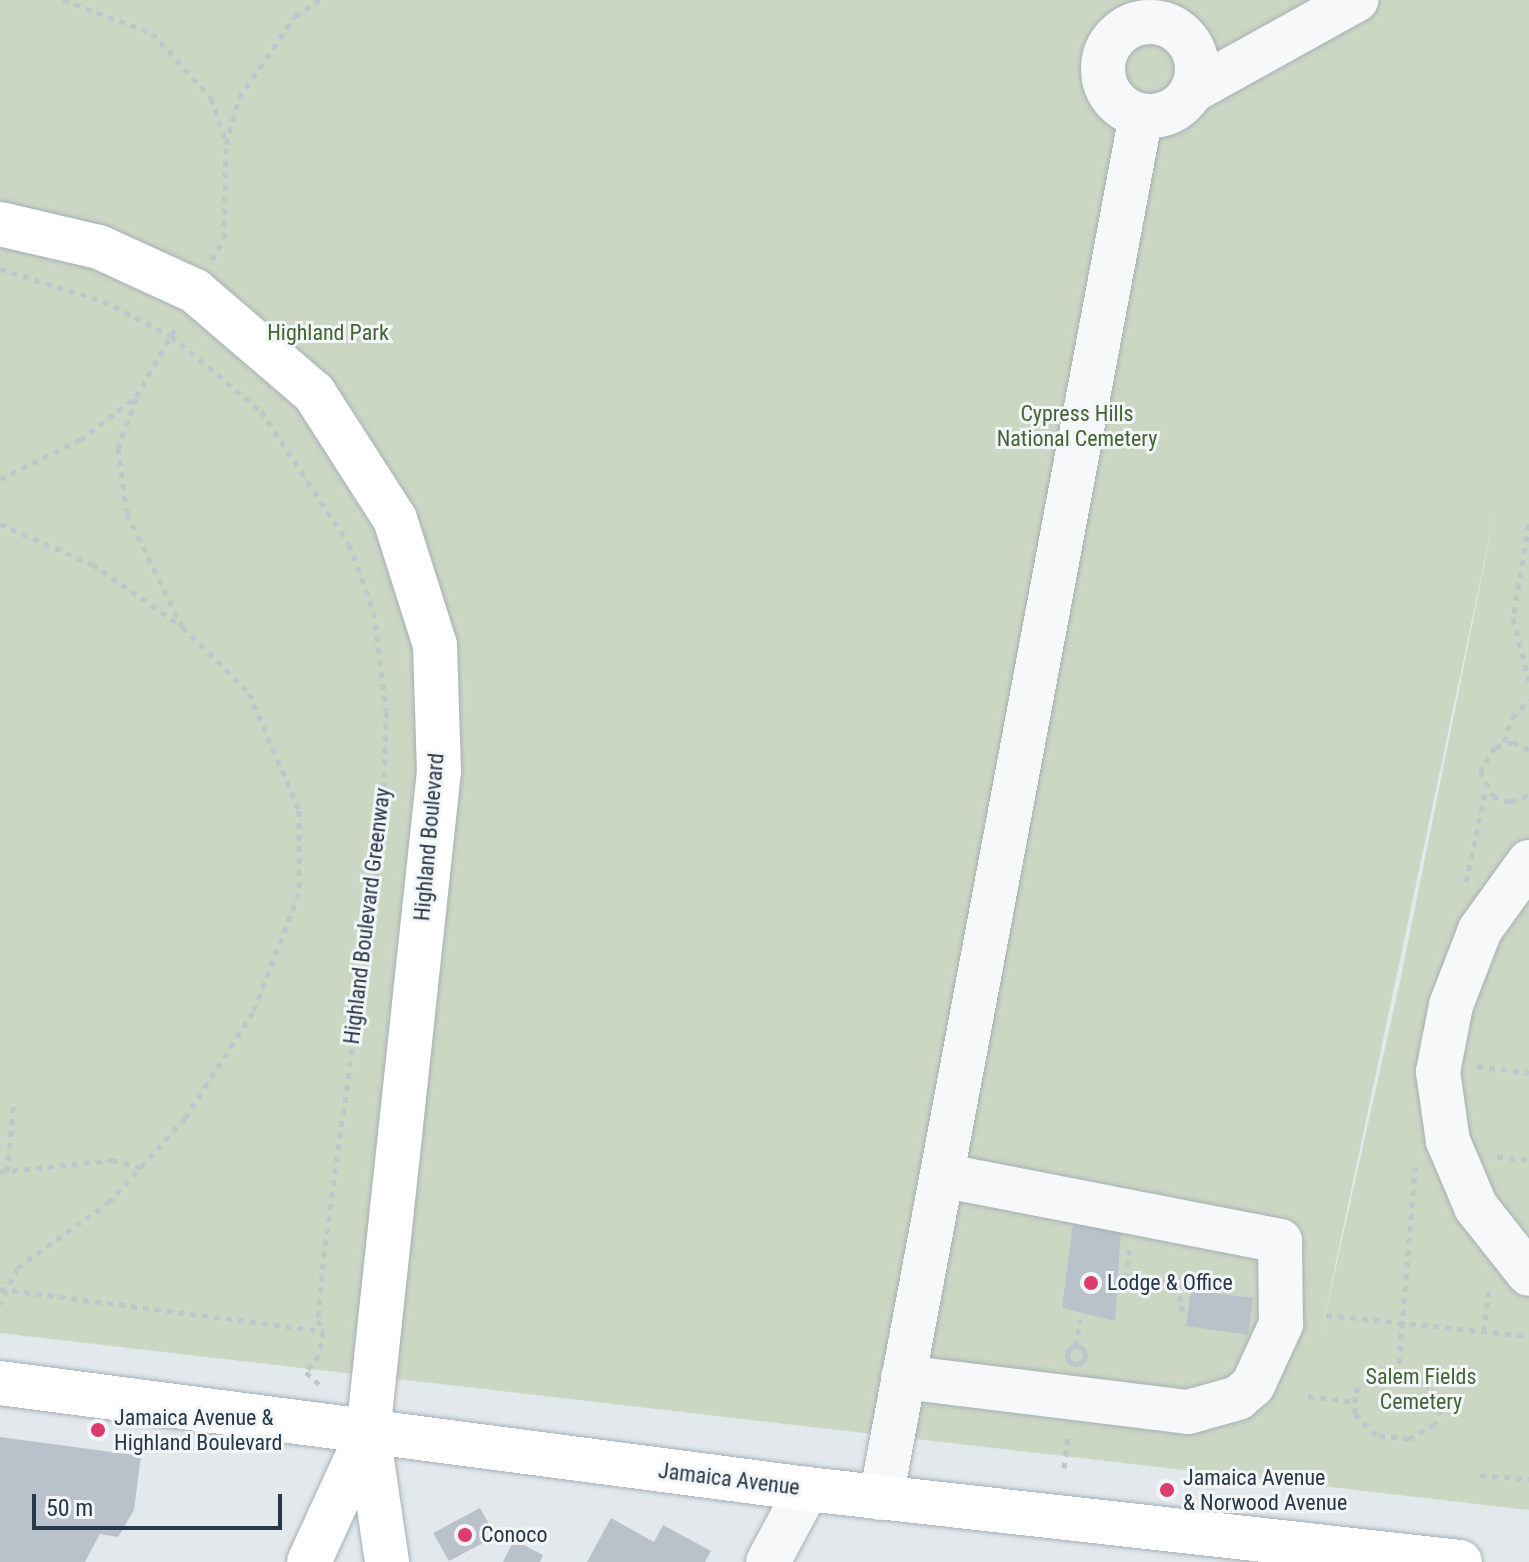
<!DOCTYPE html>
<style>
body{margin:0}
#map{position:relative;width:1529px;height:1562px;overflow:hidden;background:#e2e8ec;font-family:"Roboto Condensed",sans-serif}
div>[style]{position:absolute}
.green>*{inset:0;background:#cbd7c3}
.building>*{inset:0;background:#b9c2cb}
.path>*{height:5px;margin-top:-2.5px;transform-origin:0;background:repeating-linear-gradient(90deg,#c0c6cb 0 6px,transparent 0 12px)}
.path>.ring{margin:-2.5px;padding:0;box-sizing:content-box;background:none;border:5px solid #c0c6cb;border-radius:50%}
.roads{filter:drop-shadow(0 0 2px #a6b0b7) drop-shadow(0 0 2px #a6b0b7)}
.minor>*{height:44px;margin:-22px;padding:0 22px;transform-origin:22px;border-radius:22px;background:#f6f8fa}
.minor>.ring{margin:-22px;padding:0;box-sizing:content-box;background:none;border:44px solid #f6f8fa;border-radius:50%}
.major>*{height:44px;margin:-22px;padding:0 22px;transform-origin:22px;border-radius:22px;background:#fff}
.dots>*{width:22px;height:22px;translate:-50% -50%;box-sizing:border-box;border:4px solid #f3f6f9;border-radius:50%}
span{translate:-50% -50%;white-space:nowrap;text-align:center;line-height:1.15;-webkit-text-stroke:6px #f3f6f9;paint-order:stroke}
.park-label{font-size:22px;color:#446434}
.street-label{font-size:22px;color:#283846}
.poi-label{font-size:22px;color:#283846}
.left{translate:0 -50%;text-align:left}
.scale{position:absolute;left:32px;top:1494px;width:250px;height:36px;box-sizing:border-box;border:4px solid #283846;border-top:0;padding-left:10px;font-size:24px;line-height:28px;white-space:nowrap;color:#283846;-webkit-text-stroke:6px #f3f6f9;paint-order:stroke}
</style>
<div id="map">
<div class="green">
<i style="clip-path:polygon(evenodd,0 0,1529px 0,1529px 1510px,0 1333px,0 0,1498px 497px,1401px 977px,1319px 1342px,1498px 497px)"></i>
</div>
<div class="building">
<i style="clip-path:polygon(1073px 1223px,1121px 1228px,1115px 1321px,1062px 1308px)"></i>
<i style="clip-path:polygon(1191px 1290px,1253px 1298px,1248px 1335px,1186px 1326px)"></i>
<i style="clip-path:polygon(0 1437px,141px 1456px,134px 1510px,118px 1537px,100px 1534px,85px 1562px,0 1562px)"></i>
<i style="clip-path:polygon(480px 1508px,496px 1536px,449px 1561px,433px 1533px)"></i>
<i style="clip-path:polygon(611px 1518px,654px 1542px,663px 1525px,711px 1551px,705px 1562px,587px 1562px)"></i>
<i style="clip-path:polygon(514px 1540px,543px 1555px,540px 1562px,503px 1562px)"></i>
</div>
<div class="path">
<i style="left:63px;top:0;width:95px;rotate:20.3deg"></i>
<i style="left:152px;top:33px;width:88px;rotate:47.8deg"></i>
<i style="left:211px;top:98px;width:47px;rotate:71.6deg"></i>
<i style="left:212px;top:260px;width:25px;rotate:-61deg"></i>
<i style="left:224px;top:238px;width:94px;rotate:-88.8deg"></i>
<i style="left:226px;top:144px;width:48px;rotate:-74.2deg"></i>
<i style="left:239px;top:98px;width:99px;rotate:-55.7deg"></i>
<i style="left:295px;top:16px;width:30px;rotate:-33deg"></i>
<i style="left:0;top:269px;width:108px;rotate:17.3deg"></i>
<i style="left:103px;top:301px;width:76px;rotate:27.2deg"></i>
<i style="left:171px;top:336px;width:117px;rotate:39.8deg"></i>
<i style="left:261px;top:411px;width:159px;rotate:56.5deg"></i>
<i style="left:349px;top:544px;width:72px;rotate:69.8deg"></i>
<i style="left:374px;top:612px;width:100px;rotate:83.1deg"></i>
<i style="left:386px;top:711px;width:112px;rotate:91.5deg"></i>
<i style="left:383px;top:823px;width:444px;rotate:97.8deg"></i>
<i style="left:323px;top:1263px;width:57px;rotate:95deg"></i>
<i style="left:318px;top:1320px;width:12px;rotate:66deg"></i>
<i style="left:323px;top:1331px;width:24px;rotate:99deg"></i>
<i style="left:319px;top:1355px;width:21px;rotate:127deg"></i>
<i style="left:306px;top:1372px;width:19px;rotate:43deg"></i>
<i style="left:136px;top:398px;width:53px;rotate:109.8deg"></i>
<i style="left:118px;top:448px;width:67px;rotate:82.2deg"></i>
<i style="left:127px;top:514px;width:123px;rotate:63.9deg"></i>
<i style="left:0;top:479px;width:89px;rotate:-26deg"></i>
<i style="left:80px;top:440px;width:71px;rotate:-37.5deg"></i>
<i style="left:136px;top:397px;width:83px;rotate:-60.3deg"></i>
<i style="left:0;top:524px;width:100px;rotate:23.5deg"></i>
<i style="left:92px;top:564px;width:111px;rotate:34.7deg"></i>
<i style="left:183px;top:627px;width:93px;rotate:45deg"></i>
<i style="left:249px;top:693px;width:127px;rotate:66.9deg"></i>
<i style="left:299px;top:810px;width:83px;rotate:90deg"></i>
<i style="left:299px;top:893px;width:128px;rotate:111.1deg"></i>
<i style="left:253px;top:1012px;width:126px;rotate:122.7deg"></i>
<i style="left:185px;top:1118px;width:112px;rotate:132.1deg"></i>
<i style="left:110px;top:1201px;width:115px;rotate:144.2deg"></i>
<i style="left:17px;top:1268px;width:40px;rotate:115deg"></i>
<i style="left:1529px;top:524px;width:95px;rotate:99.7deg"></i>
<i style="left:1513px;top:618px;width:65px;rotate:75.7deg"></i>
<i style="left:1504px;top:742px;width:25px;rotate:-72deg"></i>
<i style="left:1512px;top:718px;width:25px;rotate:-47deg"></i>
<i style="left:1529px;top:750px;width:18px;rotate:-153deg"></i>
<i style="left:1513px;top:742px;width:19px;rotate:164deg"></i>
<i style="left:1495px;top:747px;width:28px;rotate:122deg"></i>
<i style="left:1480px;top:771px;width:28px;rotate:63deg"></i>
<i style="left:1493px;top:796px;width:19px;rotate:18deg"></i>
<i style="left:1511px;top:802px;width:19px;rotate:-21deg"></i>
<i style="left:1466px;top:882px;width:95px;rotate:-77.9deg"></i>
<i style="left:1477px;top:1066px;width:52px;rotate:7.7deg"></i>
<i style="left:1497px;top:1157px;width:32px;rotate:5deg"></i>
<i style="left:0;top:1172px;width:113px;rotate:-6.1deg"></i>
<i style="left:112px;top:1160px;width:30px;rotate:14deg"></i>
<i style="left:7px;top:1172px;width:70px;rotate:-84.3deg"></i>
<i style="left:1129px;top:1249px;width:30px;rotate:96deg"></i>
<i style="left:1126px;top:1279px;width:88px;rotate:5.2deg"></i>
<i style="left:1182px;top:1284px;width:24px;rotate:97deg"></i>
<i style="left:1179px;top:1308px;width:9px;rotate:6deg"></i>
<i style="left:0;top:1289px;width:326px;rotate:7.4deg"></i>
<i style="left:1326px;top:1315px;width:204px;rotate:5.9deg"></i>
<i style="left:1484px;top:1332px;width:47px;rotate:-83.9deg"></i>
<i class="ring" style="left:1067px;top:1346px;width:13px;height:13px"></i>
<i style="left:1076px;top:1346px;width:27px;rotate:-82deg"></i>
<i style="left:1398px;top:1375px;width:209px;rotate:-85.3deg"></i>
<i style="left:1398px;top:1375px;width:30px;rotate:15deg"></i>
<i style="left:1427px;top:1383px;width:30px;rotate:63deg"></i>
<i style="left:1441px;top:1410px;width:15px;rotate:113deg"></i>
<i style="left:1435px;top:1424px;width:30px;rotate:150deg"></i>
<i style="left:1409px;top:1439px;width:33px;rotate:-173deg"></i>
<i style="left:1376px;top:1435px;width:30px;rotate:-135deg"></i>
<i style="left:1355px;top:1414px;width:22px;rotate:-90deg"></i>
<i style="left:1355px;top:1392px;width:17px;rotate:-40deg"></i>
<i style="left:1368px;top:1381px;width:31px;rotate:-11deg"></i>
<i style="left:1308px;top:1396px;width:45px;rotate:7.6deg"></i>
<i style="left:1064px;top:1468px;width:35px;rotate:-83deg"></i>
<i style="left:1480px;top:1475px;width:49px;rotate:4.7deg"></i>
</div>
<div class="roads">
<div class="minor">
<i class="ring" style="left:1103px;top:22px;width:50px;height:50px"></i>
<i style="left:1192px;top:91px;width:188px;rotate:-29deg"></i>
<i style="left:1529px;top:862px;width:84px;rotate:125.8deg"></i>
<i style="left:1480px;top:930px;width:80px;rotate:111.1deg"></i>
<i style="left:1451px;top:1005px;width:68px;rotate:101deg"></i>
<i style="left:1438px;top:1072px;width:70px;rotate:81.8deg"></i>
<i style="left:1448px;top:1141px;width:72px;rotate:67deg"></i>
<i style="left:1476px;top:1207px;width:85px;rotate:51.7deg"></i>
<i style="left:903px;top:1377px;width:287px;rotate:7deg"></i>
<i style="left:1188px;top:1412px;width:52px;rotate:-15.6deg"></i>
<i style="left:1238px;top:1398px;width:20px;rotate:-41deg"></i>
<i style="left:1253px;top:1385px;width:67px;rotate:-65.3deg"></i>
<i style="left:1281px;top:1324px;width:83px;rotate:-90.7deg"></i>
<i style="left:1280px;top:1241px;width:344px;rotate:-169deg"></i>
<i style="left:881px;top:1498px;width:1406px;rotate:-79.35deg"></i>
<i style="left:768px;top:1562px;width:83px;rotate:-61.9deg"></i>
</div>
<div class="major">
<i style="left:0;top:224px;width:102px;rotate:13.1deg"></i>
<i style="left:99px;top:247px;width:106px;rotate:24.6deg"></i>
<i style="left:195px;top:291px;width:157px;rotate:40.6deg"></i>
<i style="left:314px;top:393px;width:150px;rotate:57.3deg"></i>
<i style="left:395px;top:519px;width:132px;rotate:72.4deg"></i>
<i style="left:435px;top:645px;width:126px;rotate:88.2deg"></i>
<i style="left:439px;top:771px;width:666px;rotate:96.12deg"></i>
<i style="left:368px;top:1433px;width:130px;rotate:81.6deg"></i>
<i style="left:0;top:1383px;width:814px;rotate:7.48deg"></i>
<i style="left:807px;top:1489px;width:657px;rotate:6.38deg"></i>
<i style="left:309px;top:1562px;width:142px;rotate:-65.4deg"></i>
</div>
</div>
<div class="dots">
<i style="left:1091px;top:1283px;background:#dd3c6c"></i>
<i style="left:98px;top:1430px;background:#dd3c6c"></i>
<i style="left:1167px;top:1490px;background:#dd3c6c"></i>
<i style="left:465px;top:1535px;background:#dd3c6c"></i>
</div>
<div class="park-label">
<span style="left:328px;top:333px">Highland Park</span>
<span style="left:1077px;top:426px">Cypress Hills<br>National Cemetery</span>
<span style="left:1421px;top:1389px">Salem Fields<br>Cemetery</span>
</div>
<div class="street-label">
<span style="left:429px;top:837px;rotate:-85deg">Highland Boulevard</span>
<span style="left:367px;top:916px;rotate:-83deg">Highland Boulevard Greenway</span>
<span style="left:729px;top:1479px;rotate:7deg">Jamaica Avenue</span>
</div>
<div class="poi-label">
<span class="left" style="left:1107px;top:1283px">Lodge &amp; Office</span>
<span class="left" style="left:114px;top:1430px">Jamaica Avenue &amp;<br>Highland Boulevard</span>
<span class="left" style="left:1183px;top:1490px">Jamaica Avenue<br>&amp; Norwood Avenue</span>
<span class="left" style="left:481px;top:1535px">Conoco</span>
</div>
<div class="scale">50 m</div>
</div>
